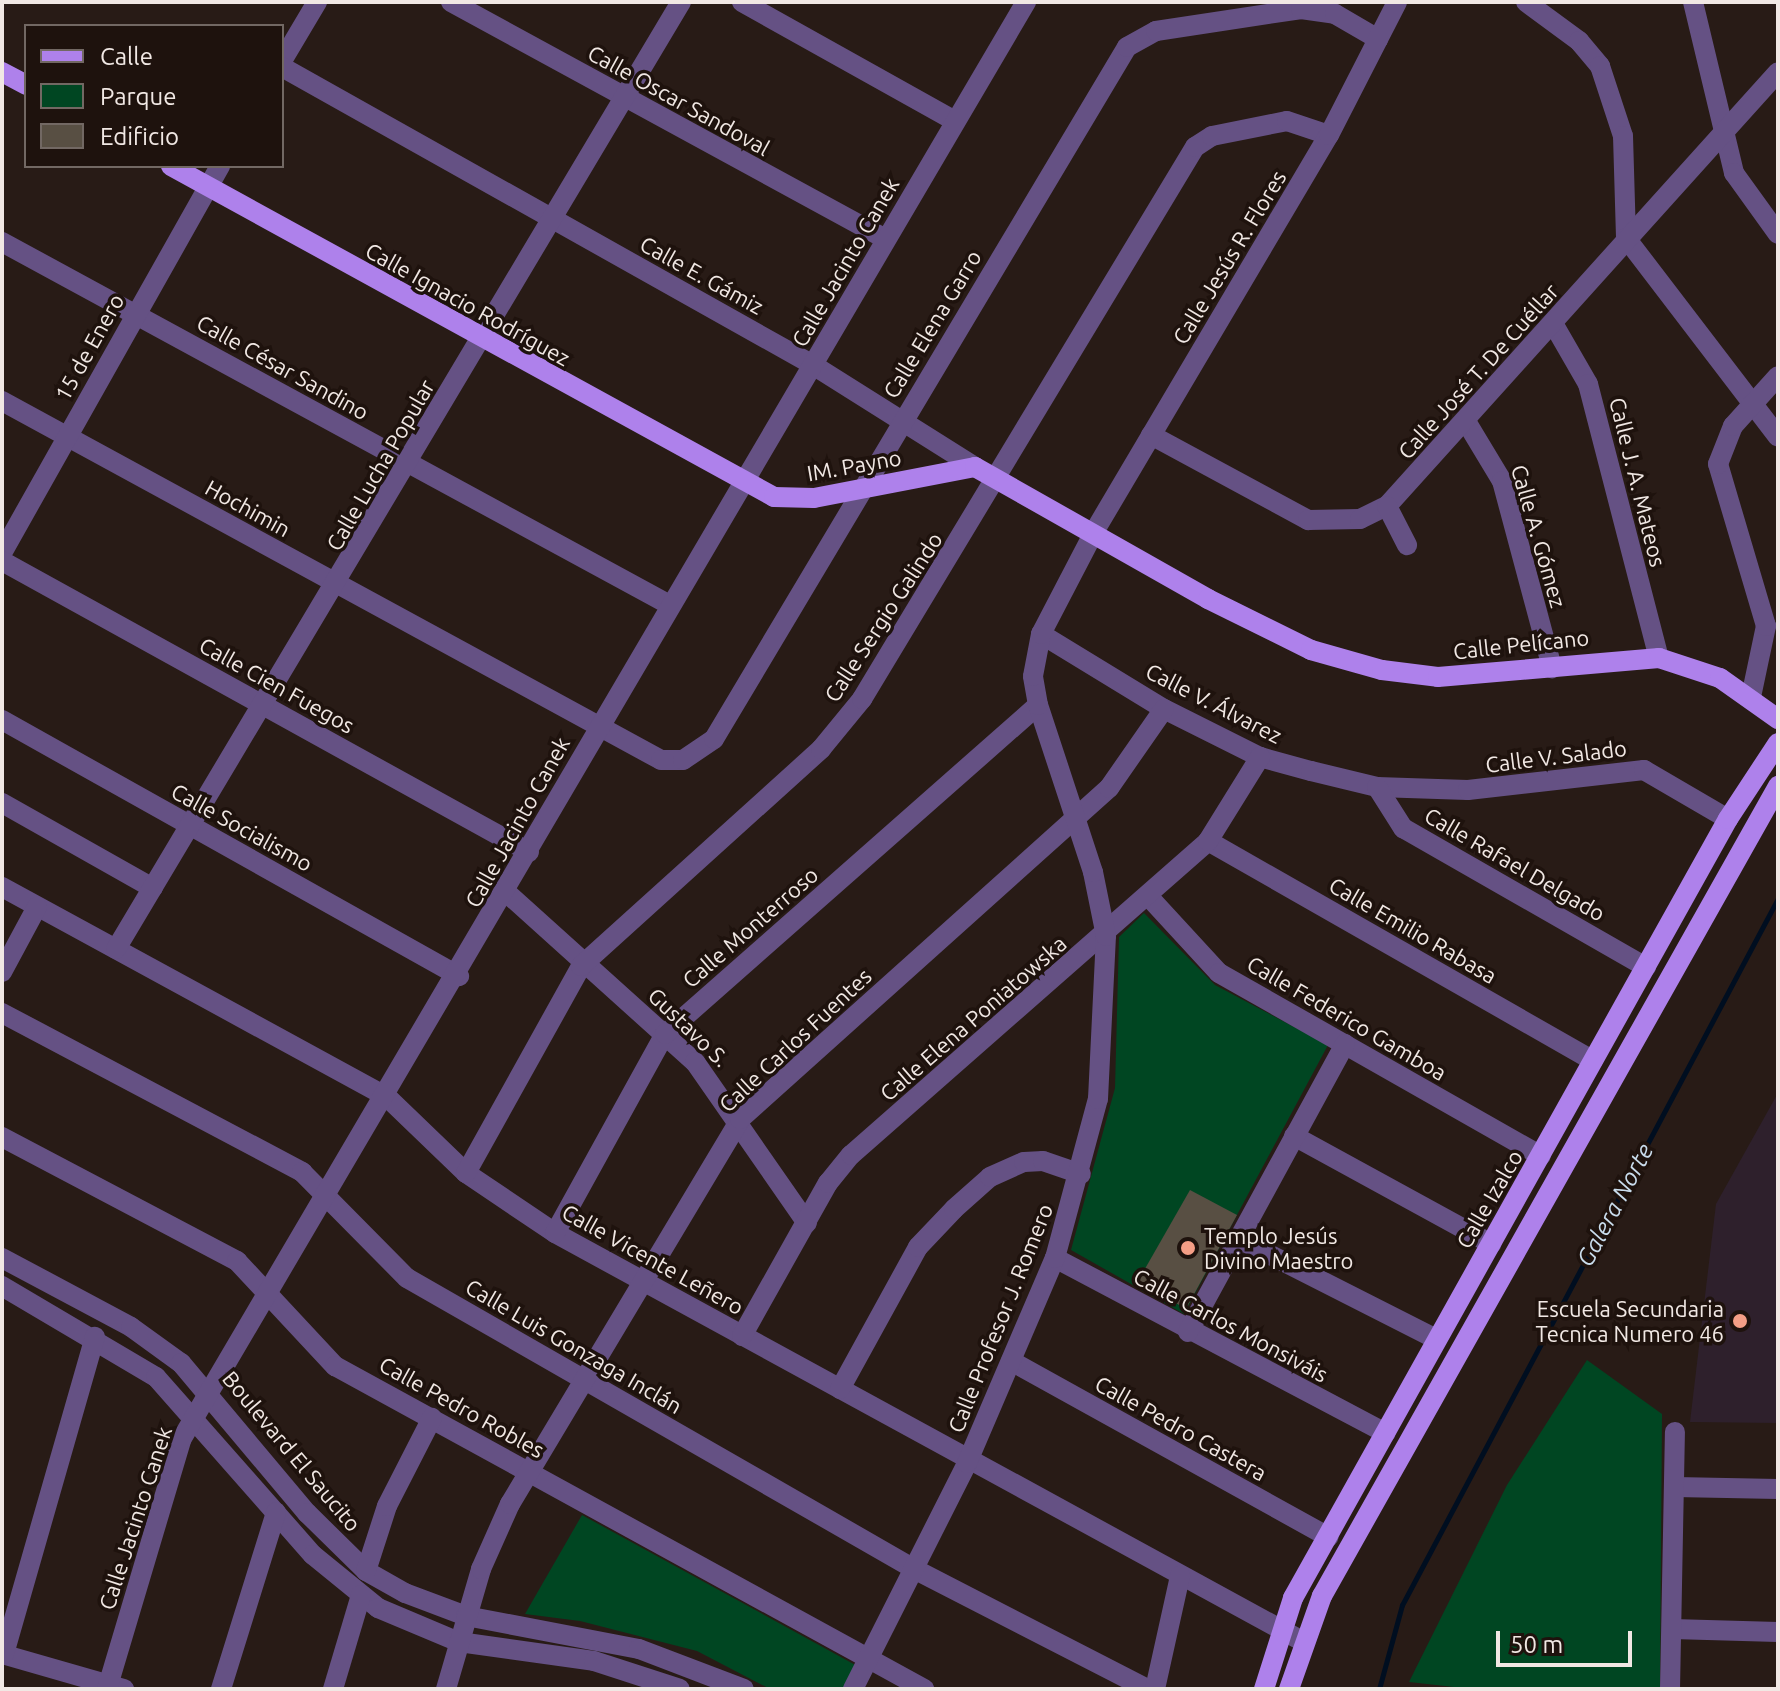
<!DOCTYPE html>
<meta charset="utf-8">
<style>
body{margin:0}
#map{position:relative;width:1780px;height:1691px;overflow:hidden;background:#281b16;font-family:Ubuntu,sans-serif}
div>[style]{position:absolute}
.education>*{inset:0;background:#2e202c}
.green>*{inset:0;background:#004622}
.stream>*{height:5px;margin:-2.5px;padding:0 2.5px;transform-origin:2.5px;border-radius:2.5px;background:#000e20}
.building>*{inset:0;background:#584f43}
.minor>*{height:20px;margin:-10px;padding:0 10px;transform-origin:10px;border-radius:10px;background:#655184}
.major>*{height:20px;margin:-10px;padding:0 10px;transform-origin:10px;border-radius:10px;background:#ae81eb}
.dots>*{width:22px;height:22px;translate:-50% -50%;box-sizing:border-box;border:4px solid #1e120d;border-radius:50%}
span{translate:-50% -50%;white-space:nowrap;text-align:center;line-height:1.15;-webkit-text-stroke:7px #1e120d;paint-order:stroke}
.street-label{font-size:22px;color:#f1e8e4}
.poi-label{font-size:22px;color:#f1e8e4}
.left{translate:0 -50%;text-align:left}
.right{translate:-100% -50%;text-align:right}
.water-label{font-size:24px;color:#c9dcec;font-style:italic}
.frame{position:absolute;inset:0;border:4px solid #f1e8e4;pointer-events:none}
.legend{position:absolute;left:24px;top:24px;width:260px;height:144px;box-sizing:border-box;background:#1e120d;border:2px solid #726863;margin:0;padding:10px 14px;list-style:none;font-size:24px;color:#f1e8e4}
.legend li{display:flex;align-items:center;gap:16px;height:40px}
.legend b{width:40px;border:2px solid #726863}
.scale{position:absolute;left:1496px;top:1631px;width:136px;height:36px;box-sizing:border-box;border:4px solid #f1e8e4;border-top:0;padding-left:10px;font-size:24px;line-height:28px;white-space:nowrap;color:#f1e8e4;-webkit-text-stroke:6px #1e120d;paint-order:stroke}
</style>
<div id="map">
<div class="education">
<i style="clip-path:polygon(1778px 1093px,1778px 1423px,1690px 1422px,1716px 1204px)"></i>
</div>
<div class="green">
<i style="clip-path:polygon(1144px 913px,1215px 985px,1328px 1045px,1184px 1314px,1071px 1250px,1115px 1088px,1119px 937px)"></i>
<i style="clip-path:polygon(1587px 1360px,1662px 1414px,1660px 1689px,1472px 1689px,1409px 1682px,1507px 1485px)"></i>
<i style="clip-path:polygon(582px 1515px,859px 1667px,844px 1689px,770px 1689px,697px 1651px,580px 1621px,525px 1614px)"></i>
</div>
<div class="stream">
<i style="left:1379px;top:1689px;width:87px;rotate:-74.7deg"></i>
<i style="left:1402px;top:1605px;width:801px;rotate:-61.99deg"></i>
</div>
<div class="building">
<i style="clip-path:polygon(1190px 1190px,1237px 1215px,1186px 1309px,1138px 1281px)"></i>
</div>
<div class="minor">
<i style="left:451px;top:2px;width:494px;rotate:28.6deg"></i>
<i style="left:742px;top:2px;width:244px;rotate:29.2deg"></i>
<i style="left:1526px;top:2px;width:66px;rotate:36.3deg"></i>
<i style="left:1579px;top:41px;width:33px;rotate:50deg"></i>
<i style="left:1600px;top:66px;width:74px;rotate:71.8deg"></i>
<i style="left:1623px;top:136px;width:102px;rotate:88.3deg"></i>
<i style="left:1626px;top:238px;width:250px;rotate:52.6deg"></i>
<i style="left:1693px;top:2px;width:176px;rotate:76.5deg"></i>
<i style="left:1734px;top:173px;width:75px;rotate:54.2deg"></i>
<i style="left:282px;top:61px;width:69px;rotate:-59.3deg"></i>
<i style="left:282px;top:67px;width:609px;rotate:29.3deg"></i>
<i style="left:813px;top:365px;width:191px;rotate:32.2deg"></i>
<i style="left:2px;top:242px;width:758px;rotate:28.53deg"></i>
<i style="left:1554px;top:325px;width:68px;rotate:60deg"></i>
<i style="left:1588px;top:384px;width:283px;rotate:75.5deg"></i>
<i style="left:2px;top:401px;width:750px;rotate:28.58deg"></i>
<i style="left:661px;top:760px;width:22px"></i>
<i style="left:683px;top:760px;width:37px;rotate:-34deg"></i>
<i style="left:714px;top:739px;width:806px;rotate:-59.17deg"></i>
<i style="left:1127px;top:47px;width:33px;rotate:-29deg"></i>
<i style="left:1156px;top:31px;width:147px;rotate:-8.6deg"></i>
<i style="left:1301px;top:9px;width:34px;rotate:8deg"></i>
<i style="left:1335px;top:14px;width:50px;rotate:30.2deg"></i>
<i style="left:1467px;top:423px;width:68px;rotate:58.9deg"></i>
<i style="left:1502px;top:481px;width:194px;rotate:75deg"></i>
<i style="left:1151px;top:435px;width:179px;rotate:28.4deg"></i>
<i style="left:1308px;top:520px;width:52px;rotate:-1.1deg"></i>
<i style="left:1360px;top:519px;width:30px;rotate:-26deg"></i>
<i style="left:1387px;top:506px;width:584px;rotate:-47.98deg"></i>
<i style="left:1387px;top:506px;width:44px;rotate:62.9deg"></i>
<i style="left:2px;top:553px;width:444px;rotate:-60.6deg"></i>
<i style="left:2px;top:561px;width:602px;rotate:28.91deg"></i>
<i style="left:1041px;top:634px;width:144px;rotate:31.4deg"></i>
<i style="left:1164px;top:709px;width:107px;rotate:26.6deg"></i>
<i style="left:1260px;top:757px;width:53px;rotate:15.4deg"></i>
<i style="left:1311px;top:771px;width:68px;rotate:13.6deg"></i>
<i style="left:1377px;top:787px;width:91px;rotate:1.9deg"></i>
<i style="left:1468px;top:790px;width:177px;rotate:-6.5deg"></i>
<i style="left:1644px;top:770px;width:97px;rotate:30.3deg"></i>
<i style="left:1751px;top:697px;width:73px;rotate:-78.1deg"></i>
<i style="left:1766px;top:626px;width:169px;rotate:-106.5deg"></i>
<i style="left:1718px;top:464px;width:41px;rotate:-68.5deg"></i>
<i style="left:1733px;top:426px;width:67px;rotate:-48deg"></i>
<i style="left:2px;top:720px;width:524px;rotate:29.26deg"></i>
<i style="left:1377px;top:787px;width:49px;rotate:57.6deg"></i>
<i style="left:1403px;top:828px;width:280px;rotate:29.8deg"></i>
<i style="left:2px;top:803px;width:173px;rotate:29.4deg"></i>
<i style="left:1208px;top:841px;width:443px;rotate:29.7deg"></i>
<i style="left:2px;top:887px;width:437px;rotate:28.6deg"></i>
<i style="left:386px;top:1096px;width:111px;rotate:43.9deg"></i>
<i style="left:466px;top:1173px;width:107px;rotate:34deg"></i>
<i style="left:555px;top:1233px;width:851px;rotate:28.64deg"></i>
<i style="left:507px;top:893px;width:253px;rotate:42deg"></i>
<i style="left:695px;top:1062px;width:196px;rotate:55.2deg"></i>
<i style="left:1149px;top:897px;width:103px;rotate:47.4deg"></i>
<i style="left:1219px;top:973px;width:370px;rotate:29.6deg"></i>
<i style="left:116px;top:949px;width:1103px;rotate:-59.18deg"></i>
<i style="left:2px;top:972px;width:74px;rotate:-61.7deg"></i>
<i style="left:2px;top:1013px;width:340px;rotate:27.9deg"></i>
<i style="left:302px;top:1172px;width:149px;rotate:45.3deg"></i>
<i style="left:407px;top:1278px;width:587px;rotate:29.84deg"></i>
<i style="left:916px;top:1570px;width:261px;rotate:27.2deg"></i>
<i style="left:1294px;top:1136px;width:225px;rotate:28.7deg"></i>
<i style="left:2px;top:1137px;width:266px;rotate:27.8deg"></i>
<i style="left:237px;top:1261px;width:144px;rotate:47deg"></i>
<i style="left:335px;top:1366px;width:672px;rotate:28.74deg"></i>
<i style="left:466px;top:1173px;width:237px;rotate:-60.9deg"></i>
<i style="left:581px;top:966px;width:324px;rotate:-42.1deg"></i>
<i style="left:821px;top:749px;width:65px;rotate:-50.6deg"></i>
<i style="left:862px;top:699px;width:645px;rotate:-58.9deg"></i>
<i style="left:1195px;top:147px;width:20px;rotate:-33deg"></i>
<i style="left:1212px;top:136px;width:76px;rotate:-11.3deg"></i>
<i style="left:1287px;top:121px;width:44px;rotate:18.4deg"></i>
<i style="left:555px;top:1233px;width:227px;rotate:-61.1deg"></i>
<i style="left:665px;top:1034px;width:497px;rotate:-41.4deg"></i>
<i style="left:1239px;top:1239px;width:221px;rotate:26.9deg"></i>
<i style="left:2px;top:1258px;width:146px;rotate:28.1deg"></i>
<i style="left:131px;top:1327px;width:62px;rotate:35.8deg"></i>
<i style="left:181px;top:1363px;width:196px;rotate:50deg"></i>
<i style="left:307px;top:1513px;width:83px;rotate:44.5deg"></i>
<i style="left:366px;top:1571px;width:45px;rotate:29.4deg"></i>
<i style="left:405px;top:1593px;width:65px;rotate:20.7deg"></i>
<i style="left:466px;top:1616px;width:176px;rotate:10.8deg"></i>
<i style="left:639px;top:1649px;width:112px;rotate:20.9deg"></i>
<i style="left:1055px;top:1258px;width:374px;rotate:27.9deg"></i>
<i style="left:2px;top:1286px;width:179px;rotate:30.6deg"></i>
<i style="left:156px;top:1377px;width:237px;rotate:48.6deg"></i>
<i style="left:313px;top:1555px;width:84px;rotate:39.2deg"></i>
<i style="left:378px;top:1608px;width:88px;rotate:22.8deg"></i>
<i style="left:459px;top:1642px;width:136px;rotate:8deg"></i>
<i style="left:594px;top:1661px;width:90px;rotate:18deg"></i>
<i style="left:1188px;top:1332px;width:328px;rotate:-61.4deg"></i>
<i style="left:742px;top:1336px;width:176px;rotate:-60.7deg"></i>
<i style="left:828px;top:1183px;width:36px;rotate:-51deg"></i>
<i style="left:851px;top:1155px;width:475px;rotate:-41.3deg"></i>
<i style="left:1208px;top:841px;width:99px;rotate:-58.2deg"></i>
<i style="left:1011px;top:1361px;width:363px;rotate:29deg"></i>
<i style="left:840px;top:1389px;width:162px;rotate:-61.2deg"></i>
<i style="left:918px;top:1247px;width:52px;rotate:-46.5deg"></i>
<i style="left:954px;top:1209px;width:48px;rotate:-41.6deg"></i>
<i style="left:990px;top:1177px;width:37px;rotate:-24deg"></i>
<i style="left:1024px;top:1162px;width:19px;rotate:-3deg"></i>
<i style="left:1043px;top:1161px;width:40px;rotate:18.9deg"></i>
<i style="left:1675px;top:1487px;width:103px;rotate:1.1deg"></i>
<i style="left:366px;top:1571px;width:68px;rotate:-72.1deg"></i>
<i style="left:387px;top:1506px;width:99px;rotate:-62.9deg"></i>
<i style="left:1672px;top:1629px;width:106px;rotate:1.6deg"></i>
<i style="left:2px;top:1654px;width:127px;rotate:16deg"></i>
<i style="left:4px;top:1654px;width:330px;rotate:-74deg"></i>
<i style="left:107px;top:1689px;width:260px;rotate:-73.4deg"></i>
<i style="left:181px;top:1440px;width:1668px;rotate:-59.56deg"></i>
<i style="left:221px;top:1689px;width:185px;rotate:-72.7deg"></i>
<i style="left:333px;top:1689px;width:98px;rotate:-73.4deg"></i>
<i style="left:446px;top:1689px;width:125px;rotate:-73.7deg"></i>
<i style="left:481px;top:1569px;width:71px;rotate:-66deg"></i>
<i style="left:510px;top:1504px;width:448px;rotate:-59.1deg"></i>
<i style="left:740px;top:1119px;width:496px;rotate:-41.9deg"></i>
<i style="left:1109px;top:788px;width:96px;rotate:-55.2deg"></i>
<i style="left:853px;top:1689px;width:253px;rotate:-63.2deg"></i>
<i style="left:967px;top:1463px;width:223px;rotate:-66.8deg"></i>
<i style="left:1055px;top:1258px;width:165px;rotate:-74.9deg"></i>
<i style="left:1098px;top:1099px;width:163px;rotate:-87.2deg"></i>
<i style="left:1106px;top:936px;width:65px;rotate:-101.5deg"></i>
<i style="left:1093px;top:872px;width:176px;rotate:-108.2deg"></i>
<i style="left:1038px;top:705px;width:29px;rotate:-100deg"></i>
<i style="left:1033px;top:676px;width:43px;rotate:-79.2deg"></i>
<i style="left:1041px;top:634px;width:115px;rotate:-62.5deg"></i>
<i style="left:1094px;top:532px;width:461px;rotate:-59.4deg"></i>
<i style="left:1329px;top:135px;width:149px;rotate:-62.9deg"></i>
<i style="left:1155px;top:1689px;width:116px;rotate:-77.5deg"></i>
<i style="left:1670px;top:1689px;width:257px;rotate:-88.9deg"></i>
</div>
<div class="major">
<i style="left:2px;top:72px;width:27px;rotate:28deg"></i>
<i style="left:171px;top:166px;width:688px;rotate:28.76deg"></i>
<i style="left:774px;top:497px;width:40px;rotate:1.4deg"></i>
<i style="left:814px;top:498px;width:164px;rotate:-10.9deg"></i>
<i style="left:975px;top:467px;width:268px;rotate:29.5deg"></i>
<i style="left:1208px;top:599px;width:115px;rotate:26.3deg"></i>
<i style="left:1311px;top:650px;width:74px;rotate:15.7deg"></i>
<i style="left:1382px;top:670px;width:56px;rotate:7.1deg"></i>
<i style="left:1438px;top:677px;width:222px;rotate:-4.9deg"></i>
<i style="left:1659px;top:658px;width:64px;rotate:18.2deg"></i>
<i style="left:1720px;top:678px;width:71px;rotate:35.3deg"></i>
<i style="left:1264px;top:1689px;width:96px;rotate:-72.3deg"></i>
<i style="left:1293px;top:1598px;width:892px;rotate:-60.82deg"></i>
<i style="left:1728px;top:819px;width:91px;rotate:-56.7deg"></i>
<i style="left:1289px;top:1689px;width:99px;rotate:-70.5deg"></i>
<i style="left:1322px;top:1596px;width:930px;rotate:-60.62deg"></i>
</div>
<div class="dots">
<i style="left:1188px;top:1248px;background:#f49e86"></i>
<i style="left:1740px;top:1321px;background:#f49e86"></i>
</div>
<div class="street-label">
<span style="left:679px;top:100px;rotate:29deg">Calle Oscar Sandoval</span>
<span style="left:1229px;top:257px;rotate:-59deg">Calle Jesús R. Flores</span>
<span style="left:845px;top:262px;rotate:-60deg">Calle Jacinto Canek</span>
<span style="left:702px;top:275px;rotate:29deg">Calle E. Gámiz</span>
<span style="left:468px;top:304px;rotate:29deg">Calle Ignacio Rodríguez</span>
<span style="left:932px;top:324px;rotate:-59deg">Calle Elena Garro</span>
<span style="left:89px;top:347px;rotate:-61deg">15 de Enero</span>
<span style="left:283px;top:367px;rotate:29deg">Calle César Sandino</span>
<span style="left:1478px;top:371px;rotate:-48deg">Calle José T. De Cuéllar</span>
<span style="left:380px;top:465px;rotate:-60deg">Calle Lucha Popular</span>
<span style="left:854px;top:465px;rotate:-10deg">IM. Payno</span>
<span style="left:1638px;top:482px;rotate:76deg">Calle J. A. Mateos</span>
<span style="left:248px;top:508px;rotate:29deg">Hochimin</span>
<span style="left:1539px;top:536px;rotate:74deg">Calle A. Gómez</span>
<span style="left:883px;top:617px;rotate:-57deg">Calle Sergio Galindo</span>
<span style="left:1521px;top:644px;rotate:-6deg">Calle Pelícano</span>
<span style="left:277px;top:685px;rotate:29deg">Calle Cien Fuegos</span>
<span style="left:1214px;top:703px;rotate:27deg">Calle V. Álvarez</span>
<span style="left:1556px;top:756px;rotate:-7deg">Calle V. Salado</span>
<span style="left:517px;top:822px;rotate:-61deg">Calle Jacinto Canek</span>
<span style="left:242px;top:827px;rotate:29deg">Calle Socialismo</span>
<span style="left:1515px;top:864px;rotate:30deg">Calle Rafael Delgado</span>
<span style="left:750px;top:927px;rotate:-41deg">Calle Monterroso</span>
<span style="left:1413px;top:930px;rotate:30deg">Calle Emilio Rabasa</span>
<span style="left:973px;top:1018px;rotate:-41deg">Calle Elena Poniatowska</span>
<span style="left:1347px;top:1018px;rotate:30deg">Calle Federico Gamboa</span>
<span style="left:689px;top:1027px;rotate:44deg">Gustavo S.</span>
<span style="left:795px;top:1040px;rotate:-43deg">Calle Carlos Fuentes</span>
<span style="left:1489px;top:1199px;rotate:-60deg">Calle Izalco</span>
<span style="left:653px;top:1259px;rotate:29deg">Calle Vicente Leñero</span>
<span style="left:1000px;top:1318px;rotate:-68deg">Calle Profesor J. Romero</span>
<span style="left:1231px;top:1325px;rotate:28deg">Calle Carlos Monsiváis</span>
<span style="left:574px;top:1346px;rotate:30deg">Calle Luis Gonzaga Inclán</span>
<span style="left:462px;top:1407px;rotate:29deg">Calle Pedro Robles</span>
<span style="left:1181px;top:1428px;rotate:29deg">Calle Pedro Castera</span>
<span style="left:292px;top:1451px;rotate:50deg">Boulevard El Saucito</span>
<span style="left:135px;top:1518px;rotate:-72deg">Calle Jacinto Canek</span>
</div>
<div class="poi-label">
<span class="left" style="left:1204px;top:1248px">Templo Jesús<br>Divino Maestro</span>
<span class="right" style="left:1724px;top:1321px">Escuela Secundaria<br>Tecnica Numero 46</span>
</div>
<div class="water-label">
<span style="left:1615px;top:1205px;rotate:-62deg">Galera Norte</span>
</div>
<div class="frame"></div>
<ul class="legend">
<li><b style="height:10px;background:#ae81eb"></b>Calle</li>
<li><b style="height:22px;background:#004622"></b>Parque</li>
<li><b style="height:22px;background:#584f43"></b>Edificio</li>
</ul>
<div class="scale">50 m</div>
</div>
